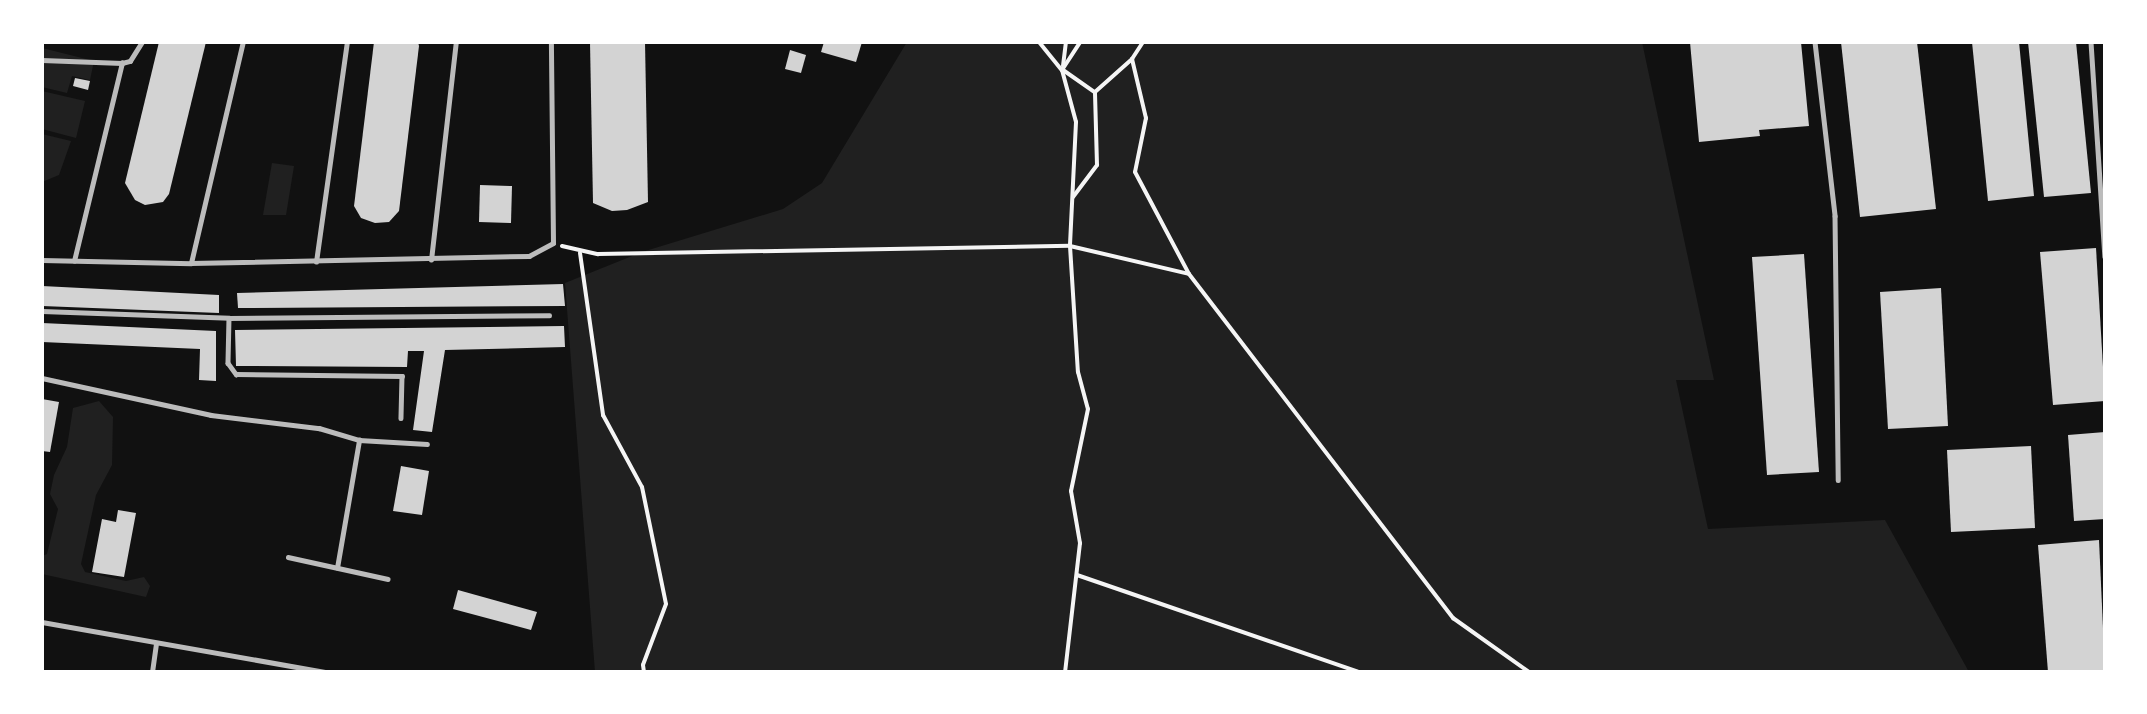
<!DOCTYPE html>
<style>
body{margin:0}
#map{position:relative;width:2147px;height:714px;overflow:hidden;background:#111;font-family:Spectral,serif}
div>[style]{position:absolute}
.green>*{inset:0;background:#202020}
.building>*{inset:0;background:#d3d3d3}
.path>*{height:4px;margin:-2px;padding:0 2px;transform-origin:2px;border-radius:2px;background:#f5f5f5}
.service>*{height:4.5px;margin:-2.25px;padding:0 2.25px;transform-origin:2.25px;border-radius:2.25px;background:#bcbcbc}
span{translate:-50% -50%;white-space:nowrap;text-align:center;line-height:1.15;-webkit-text-stroke:6px #fff;paint-order:stroke}
.frame{position:absolute;inset:0;border:44px solid #fff;pointer-events:none}
</style>
<div id="map">
<div class="green">
<i style="clip-path:polygon(907px 42px,1642px 42px,1714px 380px,1676px 380px,1708px 529px,1885px 520px,1969px 672px,595px 672px,565px 283px,642px 252px,783px 209px,822px 183px)"></i>
<i style="clip-path:polygon(42px 48px,94px 61px,90px 80px,72px 76px,67px 93px,42px 87px)"></i>
<i style="clip-path:polygon(42px 91px,85px 101px,76px 138px,42px 129px)"></i>
<i style="clip-path:polygon(42px 134px,71px 141px,59px 175px,42px 182px)"></i>
<i style="clip-path:polygon(272px 163px,294px 166px,286px 215px,263px 215px)"></i>
<i style="clip-path:polygon(99px 401px,113px 417px,112px 465px,96px 495px,81px 564px,85px 572px,126px 581px,144px 577px,150px 586px,146px 597px,42px 574px,42px 556px,47px 554px,58px 509px,50px 494px,54px 475px,67px 447px,73px 408px)"></i>
</div>
<div class="building">
<i style="clip-path:polygon(159px 42px,206px 42px,169px 194px,163px 202px,145px 205px,135px 200px,125px 183px)"></i>
<i style="clip-path:polygon(374px 42px,418px 42px,419px 46px,399px 211px,389px 222px,375px 223px,361px 218px,354px 206px)"></i>
<i style="clip-path:polygon(590px 42px,645px 42px,648px 202px,627px 210px,612px 211px,593px 203px)"></i>
<i style="clip-path:polygon(824px 42px,862px 42px,856px 62px,821px 52px)"></i>
<i style="clip-path:polygon(1690px 42px,1801px 42px,1809px 126px,1759px 130px,1760px 136px,1699px 142px)"></i>
<i style="clip-path:polygon(1841px 42px,1917px 42px,1936px 209px,1860px 217px)"></i>
<i style="clip-path:polygon(1972px 42px,2019px 42px,2034px 196px,1988px 201px)"></i>
<i style="clip-path:polygon(2028px 42px,2076px 42px,2091px 193px,2044px 197px)"></i>
<i style="clip-path:polygon(790px 50px,806px 55px,801px 73px,785px 69px)"></i>
<i style="clip-path:polygon(75px 78px,90px 81px,88px 90px,73px 86px)"></i>
<i style="clip-path:polygon(480px 185px,512px 186px,511px 223px,479px 222px)"></i>
<i style="clip-path:polygon(2096px 248px,2105px 401px,2053px 405px,2040px 252px)"></i>
<i style="clip-path:polygon(1804px 254px,1819px 472px,1767px 475px,1752px 257px)"></i>
<i style="clip-path:polygon(563px 284px,565px 306px,238px 308px,237px 293px)"></i>
<i style="clip-path:polygon(42px 286px,219px 295px,219px 313px,42px 306px)"></i>
<i style="clip-path:polygon(1941px 288px,1948px 426px,1888px 429px,1880px 292px)"></i>
<i style="clip-path:polygon(42px 323px,216px 331px,216px 381px,199px 380px,200px 349px,42px 342px)"></i>
<i style="clip-path:polygon(564px 326px,565px 347px,445px 350px,432px 432px,413px 430px,424px 351px,408px 351px,407px 367px,236px 366px,235px 330px)"></i>
<i style="clip-path:polygon(42px 399px,59px 402px,50px 452px,42px 451px)"></i>
<i style="clip-path:polygon(2105px 432px,2105px 519px,2074px 521px,2068px 435px)"></i>
<i style="clip-path:polygon(2031px 446px,2035px 528px,1951px 532px,1947px 450px)"></i>
<i style="clip-path:polygon(401px 466px,429px 471px,422px 515px,393px 511px)"></i>
<i style="clip-path:polygon(118px 510px,136px 513px,124px 577px,92px 572px,102px 519px,116px 522px)"></i>
<i style="clip-path:polygon(2099px 540px,2105px 672px,2048px 672px,2038px 545px)"></i>
<i style="clip-path:polygon(458px 590px,537px 612px,531px 630px,453px 609px)"></i>
</div>
<div class="path">
<i style="left:1039px;top:42px;width:36px;rotate:51deg"></i>
<i style="left:1062px;top:70px;width:54px;rotate:74.9deg"></i>
<i style="left:1076px;top:122px;width:124px;rotate:92.8deg"></i>
<i style="left:1070px;top:246px;width:126px;rotate:86.4deg"></i>
<i style="left:1078px;top:372px;width:38px;rotate:75deg"></i>
<i style="left:1088px;top:409px;width:84px;rotate:101.7deg"></i>
<i style="left:1071px;top:491px;width:53px;rotate:80.2deg"></i>
<i style="left:1080px;top:543px;width:130px;rotate:96.6deg"></i>
<i style="left:1143px;top:42px;width:20px;rotate:123deg"></i>
<i style="left:1132px;top:59px;width:61px;rotate:76.7deg"></i>
<i style="left:1146px;top:118px;width:55px;rotate:101.5deg"></i>
<i style="left:1135px;top:172px;width:115px;rotate:62.1deg"></i>
<i style="left:1063px;top:66px;width:24px;rotate:-83deg"></i>
<i style="left:1062px;top:70px;width:33px;rotate:-57deg"></i>
<i style="left:1063px;top:70px;width:39px;rotate:35deg"></i>
<i style="left:1095px;top:92px;width:50px;rotate:-41.7deg"></i>
<i style="left:1073px;top:197px;width:40px;rotate:-53deg"></i>
<i style="left:1097px;top:165px;width:73px;rotate:-91.6deg"></i>
<i style="left:562px;top:246px;width:37px;rotate:13deg"></i>
<i style="left:598px;top:254px;width:472px;rotate:-1deg"></i>
<i style="left:1070px;top:246px;width:122px;rotate:13.2deg"></i>
<i style="left:1189px;top:274px;width:434px;rotate:52.5deg"></i>
<i style="left:1453px;top:618px;width:93px;rotate:35.4deg"></i>
<i style="left:580px;top:253px;width:164px;rotate:81.9deg"></i>
<i style="left:603px;top:415px;width:82px;rotate:61.6deg"></i>
<i style="left:642px;top:487px;width:119px;rotate:78.4deg"></i>
<i style="left:666px;top:604px;width:65px;rotate:110.7deg"></i>
<i style="left:643px;top:665px;width:7px;rotate:82deg"></i>
<i style="left:1077px;top:575px;width:297px;rotate:19deg"></i>
</div>
<div class="service">
<i style="left:1815px;top:42px;width:175px;rotate:83.4deg"></i>
<i style="left:1835px;top:216px;width:264px;rotate:89.3deg"></i>
<i style="left:2091px;top:42px;width:215px;rotate:86.3deg"></i>
<i style="left:42px;top:60px;width:80px;rotate:2.1deg"></i>
<i style="left:122px;top:63px;width:8px;rotate:-14deg"></i>
<i style="left:130px;top:61px;width:22px;rotate:-58deg"></i>
<i style="left:42px;top:260px;width:149px;rotate:1.2deg"></i>
<i style="left:191px;top:263px;width:338px;rotate:-1.2deg"></i>
<i style="left:529px;top:256px;width:27px;rotate:-28deg"></i>
<i style="left:553px;top:243px;width:201px;rotate:-90.6deg"></i>
<i style="left:431px;top:260px;width:219px;rotate:-83.5deg"></i>
<i style="left:74px;top:261px;width:204px;rotate:-76.4deg"></i>
<i style="left:316px;top:262px;width:222px;rotate:-82deg"></i>
<i style="left:191px;top:263px;width:227px;rotate:-76.8deg"></i>
<i style="left:42px;top:311px;width:187px;rotate:2.1deg"></i>
<i style="left:229px;top:318px;width:320px;rotate:-0.5deg"></i>
<i style="left:229px;top:318px;width:45px;rotate:91.3deg"></i>
<i style="left:228px;top:363px;width:14px;rotate:54deg"></i>
<i style="left:236px;top:374px;width:166px;rotate:0.7deg"></i>
<i style="left:402px;top:376px;width:42px;rotate:91.4deg"></i>
<i style="left:42px;top:378px;width:173px;rotate:12.3deg"></i>
<i style="left:211px;top:415px;width:109px;rotate:6.9deg"></i>
<i style="left:319px;top:428px;width:42px;rotate:16.7deg"></i>
<i style="left:288px;top:557px;width:102px;rotate:12.4deg"></i>
<i style="left:337px;top:568px;width:130px;rotate:-80.2deg"></i>
<i style="left:359px;top:440px;width:68px;rotate:3.4deg"></i>
<i style="left:42px;top:622px;width:287px;rotate:10deg"></i>
<i style="left:152px;top:672px;width:28px;rotate:-82deg"></i>
</div>
<div class="frame"></div>
</div>
